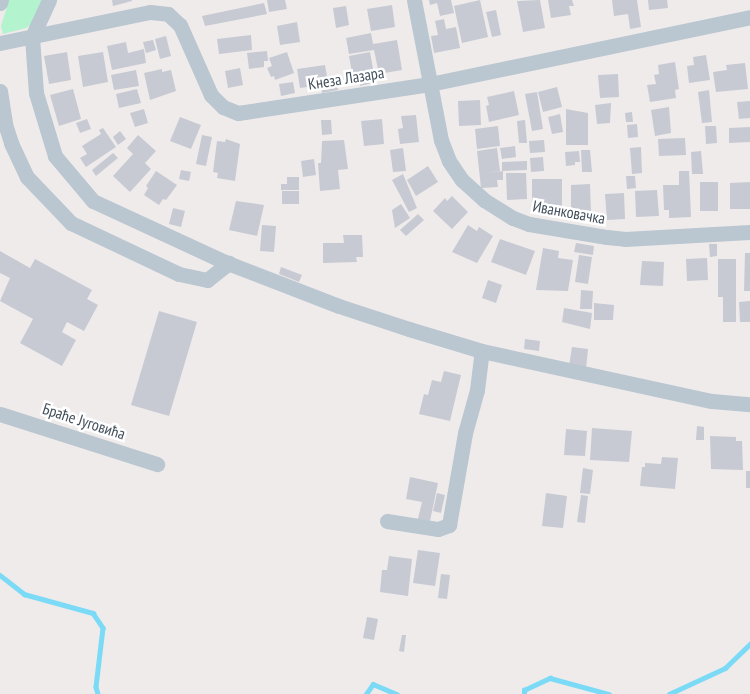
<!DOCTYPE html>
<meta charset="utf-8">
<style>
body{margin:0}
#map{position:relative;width:750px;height:694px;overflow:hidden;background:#efebeb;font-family:"PT Sans Narrow",sans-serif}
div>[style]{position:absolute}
.green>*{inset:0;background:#b3f3cd}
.stream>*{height:4.5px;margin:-2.25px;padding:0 2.25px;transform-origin:2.25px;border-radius:2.25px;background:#7bdaf5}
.building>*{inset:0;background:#c7cad3}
.minor>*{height:15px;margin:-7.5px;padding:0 7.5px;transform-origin:7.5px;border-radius:7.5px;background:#bac6d0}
span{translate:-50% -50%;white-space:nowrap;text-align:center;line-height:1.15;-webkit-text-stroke:5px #fff;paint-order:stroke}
.street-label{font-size:16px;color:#424f5b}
</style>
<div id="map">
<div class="green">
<i style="clip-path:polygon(9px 0,45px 0,36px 22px,26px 28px,3px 34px,1px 26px)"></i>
</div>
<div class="stream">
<i style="left:0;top:575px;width:31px;rotate:38deg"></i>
<i style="left:24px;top:594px;width:72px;rotate:15.4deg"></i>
<i style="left:93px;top:613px;width:18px;rotate:56deg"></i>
<i style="left:103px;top:628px;width:59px;rotate:96.8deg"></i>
<i style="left:96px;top:687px;width:7px;rotate:74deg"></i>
<i style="left:366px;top:694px;width:12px;rotate:-55deg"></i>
<i style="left:373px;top:684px;width:26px;rotate:23deg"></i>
<i style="left:524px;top:694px;width:4px;rotate:-90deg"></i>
<i style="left:524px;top:690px;width:29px;rotate:-25deg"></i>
<i style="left:550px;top:678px;width:61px;rotate:15.2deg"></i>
<i style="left:669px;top:694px;width:62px;rotate:-24.9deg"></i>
<i style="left:725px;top:668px;width:35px;rotate:-44deg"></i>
</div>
<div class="building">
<i style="clip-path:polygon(112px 0,132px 0,132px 1px,113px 6px)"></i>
<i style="clip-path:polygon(267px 0,285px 0,287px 9px,269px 12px)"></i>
<i style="clip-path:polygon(429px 0,451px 0,454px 13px,440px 16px,437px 3px,430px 5px)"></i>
<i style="clip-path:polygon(480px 0,488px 37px,462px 43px,454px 6px)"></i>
<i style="clip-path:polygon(540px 0,545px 28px,523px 32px,517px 1px)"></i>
<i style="clip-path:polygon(548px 0,572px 0,574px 6px,569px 6px,571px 15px,551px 18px)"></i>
<i style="clip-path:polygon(612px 0,637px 0,641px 27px,630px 29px,628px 14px,614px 16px)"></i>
<i style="clip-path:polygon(648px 0,667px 0,668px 8px,649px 10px)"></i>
<i style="clip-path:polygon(264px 3px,267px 14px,205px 26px,202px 16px)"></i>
<i style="clip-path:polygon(392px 5px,395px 27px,371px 31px,367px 9px)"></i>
<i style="clip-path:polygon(346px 6px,349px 25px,336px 28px,333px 8px)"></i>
<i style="clip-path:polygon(496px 10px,501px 35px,492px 37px,486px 12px)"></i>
<i style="clip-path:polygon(444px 19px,446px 29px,456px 27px,460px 48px,434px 53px,431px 36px,438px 35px,435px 21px)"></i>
<i style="clip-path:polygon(297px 22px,300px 42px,280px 45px,277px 26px)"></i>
<i style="clip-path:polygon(371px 33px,373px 44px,397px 40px,402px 70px,379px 74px,374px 50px,349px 54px,346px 38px)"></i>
<i style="clip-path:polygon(251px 35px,252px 50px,219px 54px,217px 39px)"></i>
<i style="clip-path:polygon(166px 36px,171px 56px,160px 59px,155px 39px)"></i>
<i style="clip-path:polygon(153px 40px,156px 50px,146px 53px,143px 42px)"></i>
<i style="clip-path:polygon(126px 42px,128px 53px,144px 49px,146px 63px,112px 70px,107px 46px)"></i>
<i style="clip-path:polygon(267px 51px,268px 61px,264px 61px,264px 67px,249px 69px,247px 53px)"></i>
<i style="clip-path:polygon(67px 52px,71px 80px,49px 84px,44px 56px)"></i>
<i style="clip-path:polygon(103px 52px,108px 82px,83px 87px,78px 56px)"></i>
<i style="clip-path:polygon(287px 52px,294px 73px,275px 80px,274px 76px,271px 77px,267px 68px,272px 66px,269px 58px)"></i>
<i style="clip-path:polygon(370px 52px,374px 74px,370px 75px,372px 83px,360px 86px,358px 77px,353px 78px,349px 56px)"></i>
<i style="clip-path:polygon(706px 55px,710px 80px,689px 83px,687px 66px,694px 65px,693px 57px)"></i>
<i style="clip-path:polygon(675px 62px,679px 89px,675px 90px,676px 98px,650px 102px,647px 85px,656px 84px,654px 75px,659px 74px,658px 65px)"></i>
<i style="clip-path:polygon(745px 63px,748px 89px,716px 92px,713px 72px,727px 70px,726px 65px)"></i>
<i style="clip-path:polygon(325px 65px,328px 82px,336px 81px,338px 90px,322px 93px,321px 85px,300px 88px,297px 69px)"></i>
<i style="clip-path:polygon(240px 68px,243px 85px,228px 88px,225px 71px)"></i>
<i style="clip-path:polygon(162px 69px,162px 72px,171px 70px,176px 91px,150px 100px,144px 73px)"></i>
<i style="clip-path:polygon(136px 70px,139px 86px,114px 90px,111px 75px)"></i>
<i style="clip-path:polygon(618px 74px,619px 97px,600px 98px,598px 75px)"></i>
<i style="clip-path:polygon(293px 82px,295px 93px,281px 96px,279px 84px)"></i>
<i style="clip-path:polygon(557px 87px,562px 107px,543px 112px,538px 92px)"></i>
<i style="clip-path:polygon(73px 89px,81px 119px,59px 126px,50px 95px)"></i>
<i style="clip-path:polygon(137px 89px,141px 103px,119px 108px,116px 94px)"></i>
<i style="clip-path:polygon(709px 90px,712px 122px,702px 123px,698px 92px)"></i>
<i style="clip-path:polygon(514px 91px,519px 115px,489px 122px,486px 106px,489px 105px,487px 97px)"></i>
<i style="clip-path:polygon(537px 92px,543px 129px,532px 131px,525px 94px)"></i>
<i style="clip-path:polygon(480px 100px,481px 125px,459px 126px,458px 101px)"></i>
<i style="clip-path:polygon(750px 101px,750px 118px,739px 119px,737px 102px)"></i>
<i style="clip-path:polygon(611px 103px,610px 123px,597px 124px,595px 105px)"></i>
<i style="clip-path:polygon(669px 107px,671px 133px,655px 136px,651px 110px)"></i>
<i style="clip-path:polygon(144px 109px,148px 123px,135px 127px,130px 113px)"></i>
<i style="clip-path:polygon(566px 109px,588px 113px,588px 145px,566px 145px)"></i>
<i style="clip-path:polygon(632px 112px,633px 122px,626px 122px,625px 113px)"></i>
<i style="clip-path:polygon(560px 114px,563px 132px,552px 134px,548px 117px)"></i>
<i style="clip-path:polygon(416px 115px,419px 142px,400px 144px,398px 129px,403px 128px,401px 116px)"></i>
<i style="clip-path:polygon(180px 117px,201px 125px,191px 149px,170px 141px)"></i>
<i style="clip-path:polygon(87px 119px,91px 129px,80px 133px,76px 123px)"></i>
<i style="clip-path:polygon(382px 119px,384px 144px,364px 146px,361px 121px)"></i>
<i style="clip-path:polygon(321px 120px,331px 120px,332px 134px,322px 135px)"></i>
<i style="clip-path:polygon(525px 120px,527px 143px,519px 143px,517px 121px)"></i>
<i style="clip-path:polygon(637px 124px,638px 137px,628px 138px,627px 125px)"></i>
<i style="clip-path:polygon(498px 126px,500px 146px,477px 149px,475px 129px)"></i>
<i style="clip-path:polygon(705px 126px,716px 126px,717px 143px,706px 144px)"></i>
<i style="clip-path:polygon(750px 127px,750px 142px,729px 143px,729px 128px)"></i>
<i style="clip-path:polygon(103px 128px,116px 147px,86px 167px,80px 158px,87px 154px,82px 146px,101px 134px,99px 130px)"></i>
<i style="clip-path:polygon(120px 131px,126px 139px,118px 145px,113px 137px)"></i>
<i style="clip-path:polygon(138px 135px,156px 151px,145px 163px,151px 169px,130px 192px,113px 176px,133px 154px,127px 148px)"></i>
<i style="clip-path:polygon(202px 135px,212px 137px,206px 166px,196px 164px)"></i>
<i style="clip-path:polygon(685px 138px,686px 155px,659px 156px,658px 139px)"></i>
<i style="clip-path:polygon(226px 139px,240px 144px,235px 181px,217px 178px,218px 173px,213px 172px,217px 141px,225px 142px)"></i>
<i style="clip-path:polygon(344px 140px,348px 169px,338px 170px,340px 189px,320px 191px,318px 163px,321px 163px,322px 141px)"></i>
<i style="clip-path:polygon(544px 140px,545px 152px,530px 153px,529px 141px)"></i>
<i style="clip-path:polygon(515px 146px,516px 157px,502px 159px,500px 148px)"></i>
<i style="clip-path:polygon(641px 147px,642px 173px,632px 174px,630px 148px)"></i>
<i style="clip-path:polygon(403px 148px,406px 171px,393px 172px,390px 150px)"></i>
<i style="clip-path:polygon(497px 148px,500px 171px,485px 173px,503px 171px,503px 180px,497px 180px,498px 187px,481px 188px,477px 151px)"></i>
<i style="clip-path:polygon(581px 150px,590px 150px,592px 172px,582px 172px)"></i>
<i style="clip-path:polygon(579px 151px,580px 162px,575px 162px,575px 165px,566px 166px,565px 152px)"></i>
<i style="clip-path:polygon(701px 151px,703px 174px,692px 174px,691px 152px)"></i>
<i style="clip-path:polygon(113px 153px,118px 158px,96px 176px,92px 170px)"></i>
<i style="clip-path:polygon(543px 157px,544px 171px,531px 172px,530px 158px)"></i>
<i style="clip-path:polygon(314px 159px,316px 175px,303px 177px,301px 161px)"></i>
<i style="clip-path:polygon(527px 161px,527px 170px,502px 171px,502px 162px)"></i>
<i style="clip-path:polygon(428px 166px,438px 182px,416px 196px,407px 180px)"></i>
<i style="clip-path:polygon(181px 170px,191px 172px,189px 181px,179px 179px)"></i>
<i style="clip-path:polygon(156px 171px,177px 185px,166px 200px,163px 199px,159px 205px,144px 195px,148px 188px,146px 186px)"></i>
<i style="clip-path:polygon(679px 171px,689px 171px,691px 217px,669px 218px,669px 210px,664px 210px,663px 185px,679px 185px)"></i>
<i style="clip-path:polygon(506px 173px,526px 173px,527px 199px,507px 200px)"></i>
<i style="clip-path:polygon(403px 174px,417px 208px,409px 212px,392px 180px)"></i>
<i style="clip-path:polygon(626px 176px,635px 176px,636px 188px,627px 189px)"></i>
<i style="clip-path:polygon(287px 177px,299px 177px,299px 190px,281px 190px,281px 184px,287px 184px)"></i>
<i style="clip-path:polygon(532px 179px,562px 179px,562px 210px,532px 210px)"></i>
<i style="clip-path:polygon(700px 182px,718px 182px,718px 211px,700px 211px)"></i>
<i style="clip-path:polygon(750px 182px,750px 209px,730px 209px,730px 183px)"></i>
<i style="clip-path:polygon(590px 184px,591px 214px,571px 215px,571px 185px)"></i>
<i style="clip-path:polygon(657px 190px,659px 216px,636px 217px,635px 191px)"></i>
<i style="clip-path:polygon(282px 191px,299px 191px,299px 204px,282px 204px)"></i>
<i style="clip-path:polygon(624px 193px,625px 219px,607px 220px,605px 194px)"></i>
<i style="clip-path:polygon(452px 196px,468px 212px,452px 229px,433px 211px,445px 198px,447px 201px)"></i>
<i style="clip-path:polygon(236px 201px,264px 205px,257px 236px,229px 230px)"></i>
<i style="clip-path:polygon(401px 204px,410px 218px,395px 228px,392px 210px)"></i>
<i style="clip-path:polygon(173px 208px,185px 211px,181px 227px,169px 224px)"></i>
<i style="clip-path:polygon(418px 214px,424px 220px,406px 236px,400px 230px)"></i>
<i style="clip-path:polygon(262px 225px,276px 226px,274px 252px,260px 251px)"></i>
<i style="clip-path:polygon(468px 225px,477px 231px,479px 227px,493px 236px,477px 263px,452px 252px)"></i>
<i style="clip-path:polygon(343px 235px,362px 235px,363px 257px,356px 257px,357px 262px,323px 263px,323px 243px,344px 243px)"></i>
<i style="clip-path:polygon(500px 239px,535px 251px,526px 275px,491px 262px)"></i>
<i style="clip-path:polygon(576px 243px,594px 246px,593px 255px,574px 252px)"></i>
<i style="clip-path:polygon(709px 244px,717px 244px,717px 256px,710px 257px)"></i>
<i style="clip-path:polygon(543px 248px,559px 251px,558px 258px,573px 260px,568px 291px,536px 290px)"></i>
<i style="clip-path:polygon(0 251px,30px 268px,35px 259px,92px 290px,87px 299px,98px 305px,84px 331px,67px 322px,62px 332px,76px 340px,62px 366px,20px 343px,33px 319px,0 301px,10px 278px,0 273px)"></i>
<i style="clip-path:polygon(745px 253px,750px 253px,750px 291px,744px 291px)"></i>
<i style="clip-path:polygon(579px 255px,592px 257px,588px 284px,575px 282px)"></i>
<i style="clip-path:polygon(707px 258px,708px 280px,687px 281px,686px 259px)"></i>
<i style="clip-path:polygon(718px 259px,736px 259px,736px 322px,723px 322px,723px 297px,718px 297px)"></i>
<i style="clip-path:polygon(642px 261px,664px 262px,663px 286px,640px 285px)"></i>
<i style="clip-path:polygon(281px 267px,302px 275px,299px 282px,279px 274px)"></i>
<i style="clip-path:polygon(488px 280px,502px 285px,496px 303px,482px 298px)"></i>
<i style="clip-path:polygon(581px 290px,593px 291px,592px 309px,580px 309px)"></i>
<i style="clip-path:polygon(750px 301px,750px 322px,740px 322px,739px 302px)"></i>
<i style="clip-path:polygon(594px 303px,614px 305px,613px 320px,594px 320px)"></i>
<i style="clip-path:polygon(564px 308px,592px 313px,590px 329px,562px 322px)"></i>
<i style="clip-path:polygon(159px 311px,197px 322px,169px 416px,131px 405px)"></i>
<i style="clip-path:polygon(525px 339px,540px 341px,539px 351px,524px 349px)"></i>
<i style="clip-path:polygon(572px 347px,588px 349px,586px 369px,569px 366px)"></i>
<i style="clip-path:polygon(444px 371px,461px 375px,450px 421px,419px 414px,424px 394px,428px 395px,432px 380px,441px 382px)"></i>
<i style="clip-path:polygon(697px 426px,704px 427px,704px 440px,696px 440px)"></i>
<i style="clip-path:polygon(592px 428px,632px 431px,629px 462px,590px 460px)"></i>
<i style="clip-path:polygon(566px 429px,587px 431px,585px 456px,564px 455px)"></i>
<i style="clip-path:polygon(710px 436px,736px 437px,736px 441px,742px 441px,743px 470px,711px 469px)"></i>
<i style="clip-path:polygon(662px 457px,678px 458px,675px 489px,640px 486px,642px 467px,645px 467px,645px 463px,661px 464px)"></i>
<i style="clip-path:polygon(583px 468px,593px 470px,590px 494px,580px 493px)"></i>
<i style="clip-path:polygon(746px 471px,750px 471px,750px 488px,746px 488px)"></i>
<i style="clip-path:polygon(410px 477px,438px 483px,430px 521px,418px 519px,422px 502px,406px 499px)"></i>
<i style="clip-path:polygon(437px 493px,445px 495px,441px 513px,433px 511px)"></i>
<i style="clip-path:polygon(546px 493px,567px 496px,563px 528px,542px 526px)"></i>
<i style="clip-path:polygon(581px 495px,588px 496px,585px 523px,577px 522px)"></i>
<i style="clip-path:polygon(418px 550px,440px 553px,435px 586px,413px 583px)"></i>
<i style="clip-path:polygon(389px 556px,412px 559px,408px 596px,380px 592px,382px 570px,387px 570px)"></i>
<i style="clip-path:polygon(441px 574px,450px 575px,447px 599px,438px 598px)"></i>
<i style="clip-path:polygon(367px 617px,378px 619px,374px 640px,363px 638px)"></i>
<i style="clip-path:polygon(402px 635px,406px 635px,404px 652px,399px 651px)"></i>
</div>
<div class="minor">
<i style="left:49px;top:0;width:41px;rotate:114.7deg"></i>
<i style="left:32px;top:37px;width:56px;rotate:85.9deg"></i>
<i style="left:36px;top:93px;width:66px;rotate:73.2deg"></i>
<i style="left:55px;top:156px;width:59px;rotate:49.8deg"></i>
<i style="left:93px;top:201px;width:145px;rotate:24.8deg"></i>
<i style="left:225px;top:262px;width:122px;rotate:21.1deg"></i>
<i style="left:339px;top:306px;width:74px;rotate:18.2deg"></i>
<i style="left:409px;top:329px;width:76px;rotate:16.8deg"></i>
<i style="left:482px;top:351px;width:235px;rotate:12.3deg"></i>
<i style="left:712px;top:401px;width:38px;rotate:5deg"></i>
<i style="left:414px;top:0;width:143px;rotate:79.1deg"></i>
<i style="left:441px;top:140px;width:22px;rotate:69deg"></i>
<i style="left:449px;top:161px;width:23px;rotate:56deg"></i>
<i style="left:462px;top:180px;width:30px;rotate:42deg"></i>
<i style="left:484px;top:200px;width:34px;rotate:32deg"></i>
<i style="left:513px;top:218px;width:17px;rotate:21deg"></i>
<i style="left:529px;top:224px;width:79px;rotate:9.5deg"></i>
<i style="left:607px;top:237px;width:18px;rotate:6deg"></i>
<i style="left:625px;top:239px;width:125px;rotate:-3.2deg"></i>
<i style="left:0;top:3px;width:3px;rotate:-72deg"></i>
<i style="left:0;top:43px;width:153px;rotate:-11.7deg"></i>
<i style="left:150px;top:12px;width:18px;rotate:6deg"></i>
<i style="left:168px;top:14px;width:16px;rotate:43deg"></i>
<i style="left:180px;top:25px;width:77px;rotate:66.1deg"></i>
<i style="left:211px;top:95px;width:17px;rotate:45deg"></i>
<i style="left:223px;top:107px;width:16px;rotate:22deg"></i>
<i style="left:238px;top:113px;width:194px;rotate:-8.6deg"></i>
<i style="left:430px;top:84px;width:327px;rotate:-11.8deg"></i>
<i style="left:0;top:91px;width:33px;rotate:81deg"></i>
<i style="left:5px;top:124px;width:20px;rotate:72deg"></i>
<i style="left:11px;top:143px;width:38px;rotate:65deg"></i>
<i style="left:27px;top:177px;width:64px;rotate:46.3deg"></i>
<i style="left:71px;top:223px;width:119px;rotate:25.3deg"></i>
<i style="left:179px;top:274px;width:29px;rotate:12deg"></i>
<i style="left:207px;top:280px;width:28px;rotate:-38deg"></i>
<i style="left:0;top:414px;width:165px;rotate:17.7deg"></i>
<i style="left:387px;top:521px;width:52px;rotate:8.9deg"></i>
<i style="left:438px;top:529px;width:12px;rotate:-20deg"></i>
<i style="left:449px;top:525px;width:93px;rotate:-80.1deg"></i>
<i style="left:465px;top:433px;width:45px;rotate:-74.4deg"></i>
<i style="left:477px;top:390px;width:39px;rotate:-83deg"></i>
</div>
<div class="street-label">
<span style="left:346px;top:78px;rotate:-9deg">Кнеза Лазара</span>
<span style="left:569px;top:212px;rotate:10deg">Иванковачка</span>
<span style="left:84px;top:421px;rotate:18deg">Браће Југовића</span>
</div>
</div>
